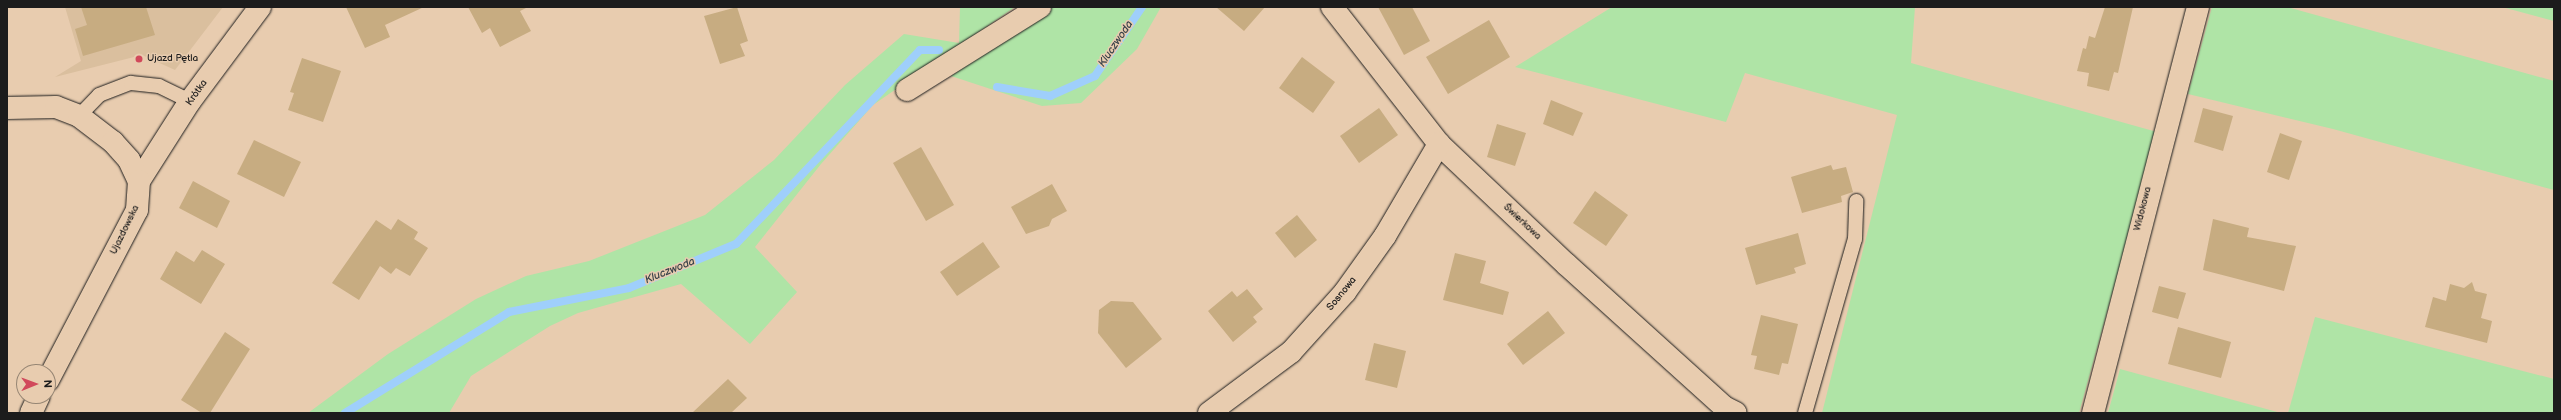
<!DOCTYPE html>
<meta charset="utf-8">
<style>
body{margin:0}
#map{position:relative;width:2561px;height:420px;overflow:hidden;background:#e8ccaf;font-family:"Balsamiq Sans",sans-serif}
div>[style]{position:absolute}
.built>*{inset:0;background:#dabf9e}
.green>*{inset:0;background:#afe4a6}
.stream>*{height:8px;margin:-4px;padding:0 4px;transform-origin:4px;border-radius:4px;background:#9fcffb}
.building>*{inset:0;background:#c7ac81}
.roads{filter:drop-shadow(0 0 1px #1c1c1c) drop-shadow(0 0 1px #1c1c1c)}
.service>*{height:14px;margin:-7px;padding:0 7px;transform-origin:7px;border-radius:7px;background:#e8ccaf}
.minor>*{height:22px;margin:-11px;padding:0 11px;transform-origin:11px;border-radius:11px;background:#e8ccaf}
.tertiary>*{height:22px;margin:-11px;padding:0 11px;transform-origin:11px;border-radius:11px;background:#e8ccaf}
.dots>*{width:11px;height:11px;translate:-50% -50%;box-sizing:border-box;border:2px solid #e8ccaf;border-radius:50%}
span{translate:-50% -50%;white-space:nowrap;text-align:center;line-height:1.15;-webkit-text-stroke:3px #e8ccaf;paint-order:stroke}
.poi-label{font-size:10px;color:#1c1c1c}
.left{translate:0 -50%;text-align:left}
.street-label{font-size:10px;color:#1c1c1c}
.water-label{font-size:11px;color:#364049;font-style:italic}
.frame{position:absolute;inset:0;border:8px solid #1c1c1c;pointer-events:none}
.north{position:absolute;left:16px;top:364px;width:40px;height:40px;box-sizing:border-box;background:#e8ccaf;border:1px solid #968674;border-radius:50%;rotate:89deg;font-size:11px;font-weight:700;line-height:16px;text-align:center;color:#1c1c1c}
.north::after{content:'';display:block;margin:auto;width:14px;height:18px;background:#d1495b;clip-path:polygon(50% 0,100% 100%,50% 72%,0 100%)}
</style>
<div id="map">
<div class="built">
<i style="clip-path:polygon(65px 7px,223px 7px,175px 70px,142px 55px,55px 77px,81px 61px)"></i>
</div>
<div class="green">
<i style="clip-path:polygon(960px 7px,1015px 7px,873px 105px,821px 164px,755px 247px,797px 292px,750px 344px,681px 284px,578px 313px,550px 326px,471px 376px,449px 413px,308px 413px,388px 354px,476px 299px,526px 276px,589px 261px,705px 215px,774px 160px,845px 85px,904px 34px,959px 43px)"></i>
<i style="clip-path:polygon(1049px 7px,1161px 7px,1137px 49px,1081px 103px,1042px 106px,951px 76px)"></i>
<i style="clip-path:polygon(1612px 7px,1915px 7px,1911px 63px,2157px 132px,2079px 413px,1822px 413px,1897px 115px,1745px 73px,1726px 122px,1515px 67px)"></i>
<i style="clip-path:polygon(2212px 7px,2287px 7px,2554px 81px,2554px 190px,2333px 129px,2188px 94px)"></i>
<i style="clip-path:polygon(2502px 7px,2554px 7px,2554px 21px)"></i>
<i style="clip-path:polygon(2315px 317px,2554px 379px,2554px 413px,2288px 413px)"></i>
<i style="clip-path:polygon(2120px 369px,2281px 413px,2108px 413px)"></i>
</div>
<div class="stream">
<i style="left:997px;top:87px;width:54px;rotate:9.6deg"></i>
<i style="left:1050px;top:96px;width:49px;rotate:-24deg"></i>
<i style="left:1095px;top:76px;width:83px;rotate:-55.7deg"></i>
<i style="left:345px;top:413px;width:193px;rotate:-31.6deg"></i>
<i style="left:509px;top:312px;width:122px;rotate:-11.3deg"></i>
<i style="left:629px;top:288px;width:116px;rotate:-22.4deg"></i>
<i style="left:736px;top:244px;width:267px;rotate:-46.5deg"></i>
<i style="left:920px;top:50px;width:19px"></i>
</div>
<div class="building">
<i style="clip-path:polygon(81px 7px,146px 7px,155px 35px,83px 56px,75px 29px,87px 25px)"></i>
<i style="clip-path:polygon(346px 7px,424px 7px,385px 25px,390px 37px,365px 48px)"></i>
<i style="clip-path:polygon(468px 7px,528px 7px,520px 11px,531px 31px,500px 47px,490px 28px,482px 33px)"></i>
<i style="clip-path:polygon(737px 7px,748px 41px,740px 44px,745px 56px,720px 64px,704px 16px)"></i>
<i style="clip-path:polygon(1216px 7px,1265px 7px,1244px 31px)"></i>
<i style="clip-path:polygon(1378px 7px,1412px 7px,1430px 41px,1404px 55px)"></i>
<i style="clip-path:polygon(2105px 7px,2133px 7px,2118px 73px,2114px 72px,2109px 91px,2087px 86px,2089px 73px,2077px 71px,2083px 48px,2086px 49px,2089px 36px,2095px 38px)"></i>
<i style="clip-path:polygon(1489px 20px,1510px 57px,1448px 94px,1426px 57px)"></i>
<i style="clip-path:polygon(1302px 57px,1335px 82px,1313px 113px,1279px 88px)"></i>
<i style="clip-path:polygon(302px 58px,341px 71px,323px 122px,288px 110px,294px 93px,290px 92px)"></i>
<i style="clip-path:polygon(1551px 100px,1583px 113px,1573px 136px,1543px 124px)"></i>
<i style="clip-path:polygon(1379px 108px,1398px 135px,1359px 163px,1340px 136px)"></i>
<i style="clip-path:polygon(2203px 108px,2233px 116px,2223px 151px,2194px 142px)"></i>
<i style="clip-path:polygon(1497px 124px,1526px 133px,1515px 166px,1487px 157px)"></i>
<i style="clip-path:polygon(2280px 133px,2302px 141px,2289px 180px,2267px 172px)"></i>
<i style="clip-path:polygon(254px 140px,301px 162px,284px 197px,237px 174px)"></i>
<i style="clip-path:polygon(921px 147px,954px 205px,926px 221px,893px 163px)"></i>
<i style="clip-path:polygon(1831px 165px,1833px 170px,1846px 167px,1853px 192px,1841px 196px,1842px 202px,1802px 213px,1791px 177px)"></i>
<i style="clip-path:polygon(193px 181px,230px 201px,217px 228px,179px 208px)"></i>
<i style="clip-path:polygon(1052px 184px,1067px 211px,1052px 219px,1049px 226px,1026px 234px,1011px 207px)"></i>
<i style="clip-path:polygon(1595px 191px,1628px 215px,1606px 246px,1573px 223px)"></i>
<i style="clip-path:polygon(1297px 215px,1317px 240px,1295px 258px,1275px 233px)"></i>
<i style="clip-path:polygon(398px 219px,418px 232px,414px 239px,428px 248px,410px 276px,396px 268px,391px 274px,380px 266px,359px 300px,332px 283px,376px 220px,391px 230px)"></i>
<i style="clip-path:polygon(2213px 219px,2249px 228px,2247px 237px,2296px 246px,2284px 291px,2203px 270px)"></i>
<i style="clip-path:polygon(1798px 233px,1806px 264px,1794px 268px,1796px 273px,1756px 285px,1745px 248px)"></i>
<i style="clip-path:polygon(983px 242px,1000px 267px,957px 296px,940px 272px)"></i>
<i style="clip-path:polygon(202px 250px,225px 264px,201px 304px,160px 279px,176px 251px,194px 262px)"></i>
<i style="clip-path:polygon(1455px 253px,1486px 261px,1480px 283px,1509px 292px,1503px 315px,1443px 300px)"></i>
<i style="clip-path:polygon(2472px 282px,2475px 291px,2487px 294px,2481px 318px,2492px 321px,2487px 343px,2425px 327px,2433px 297px,2446px 301px,2450px 284px,2464px 288px)"></i>
<i style="clip-path:polygon(2159px 286px,2186px 293px,2178px 319px,2152px 312px)"></i>
<i style="clip-path:polygon(1247px 289px,1263px 309px,1253px 317px,1257px 322px,1233px 342px,1208px 311px,1232px 291px,1237px 297px)"></i>
<i style="clip-path:polygon(1111px 301px,1133px 302px,1162px 339px,1126px 368px,1098px 333px,1099px 310px)"></i>
<i style="clip-path:polygon(1548px 311px,1565px 333px,1523px 365px,1507px 344px)"></i>
<i style="clip-path:polygon(1761px 315px,1798px 324px,1788px 364px,1782px 363px,1779px 375px,1754px 369px,1757px 356px,1751px 355px)"></i>
<i style="clip-path:polygon(2178px 327px,2231px 342px,2221px 378px,2168px 364px)"></i>
<i style="clip-path:polygon(225px 332px,250px 349px,210px 413px,202px 413px,181px 400px)"></i>
<i style="clip-path:polygon(1374px 343px,1406px 351px,1397px 388px,1365px 380px)"></i>
<i style="clip-path:polygon(728px 379px,747px 398px,731px 413px,692px 413px)"></i>
</div>
<div class="roads">
<div class="service">
<i style="left:79px;top:116px;width:29px;rotate:-46deg"></i>
<i style="left:99px;top:95px;width:34px;rotate:-21deg"></i>
<i style="left:131px;top:83px;width:28px;rotate:6deg"></i>
<i style="left:159px;top:86px;width:34px;rotate:26deg"></i>
<i style="left:1805px;top:413px;width:181px;rotate:-74deg"></i>
<i style="left:1855px;top:239px;width:38px;rotate:-88deg"></i>
</div>
<div class="minor">
<i style="left:1332px;top:7px;width:174px;rotate:52deg"></i>
<i style="left:1439px;top:144px;width:175px;rotate:43.4deg"></i>
<i style="left:1566px;top:264px;width:213px;rotate:42.1deg"></i>
<i style="left:1724px;top:407px;width:13px;rotate:27deg"></i>
<i style="left:907px;top:90px;width:157px;rotate:-32deg"></i>
<i style="left:139px;top:181px;width:95px;rotate:-57.5deg"></i>
<i style="left:190px;top:101px;width:117px;rotate:-53.3deg"></i>
<i style="left:1209px;top:413px;width:102px;rotate:-36.6deg"></i>
<i style="left:1291px;top:352px;width:81px;rotate:-48deg"></i>
<i style="left:1345px;top:292px;width:69px;rotate:-54.5deg"></i>
<i style="left:1385px;top:236px;width:107px;rotate:-59.6deg"></i>
<i style="left:2093px;top:413px;width:419px;rotate:-75.5deg"></i>
</div>
<div class="tertiary">
<i style="left:7px;top:108px;width:49px;rotate:-1.2deg"></i>
<i style="left:56px;top:107px;width:25px;rotate:21deg"></i>
<i style="left:79px;top:116px;width:43px;rotate:37.4deg"></i>
<i style="left:113px;top:142px;width:24px;rotate:48deg"></i>
<i style="left:129px;top:160px;width:23px;rotate:65deg"></i>
<i style="left:139px;top:181px;width:29px;rotate:94deg"></i>
<i style="left:137px;top:210px;width:192px;rotate:117.6deg"></i>
<i style="left:31px;top:413px;width:19px;rotate:-65deg"></i>
</div>
</div>
<div class="dots">
<i style="left:139px;top:59px;background:#d1495b"></i>
</div>
<div class="poi-label">
<span class="left" style="left:147px;top:59px">Ujazd Pętla</span>
</div>
<div class="street-label">
<span style="left:197px;top:93px;rotate:-55deg">Krótka</span>
<span style="left:2143px;top:209px;rotate:-76deg">Widokowa</span>
<span style="left:1522px;top:222px;rotate:43deg">Świerkowa</span>
<span style="left:125px;top:230px;rotate:-64deg">Ujazdowska</span>
<span style="left:1342px;top:294px;rotate:-51deg">Sosnowa</span>
</div>
<div class="water-label">
<span style="left:1116px;top:44px;rotate:-56deg">Kluczwoda</span>
<span style="left:670px;top:271px;rotate:-22deg">Kluczwoda</span>
</div>
<div class="frame"></div>
<div class="north">N</div>
</div>
